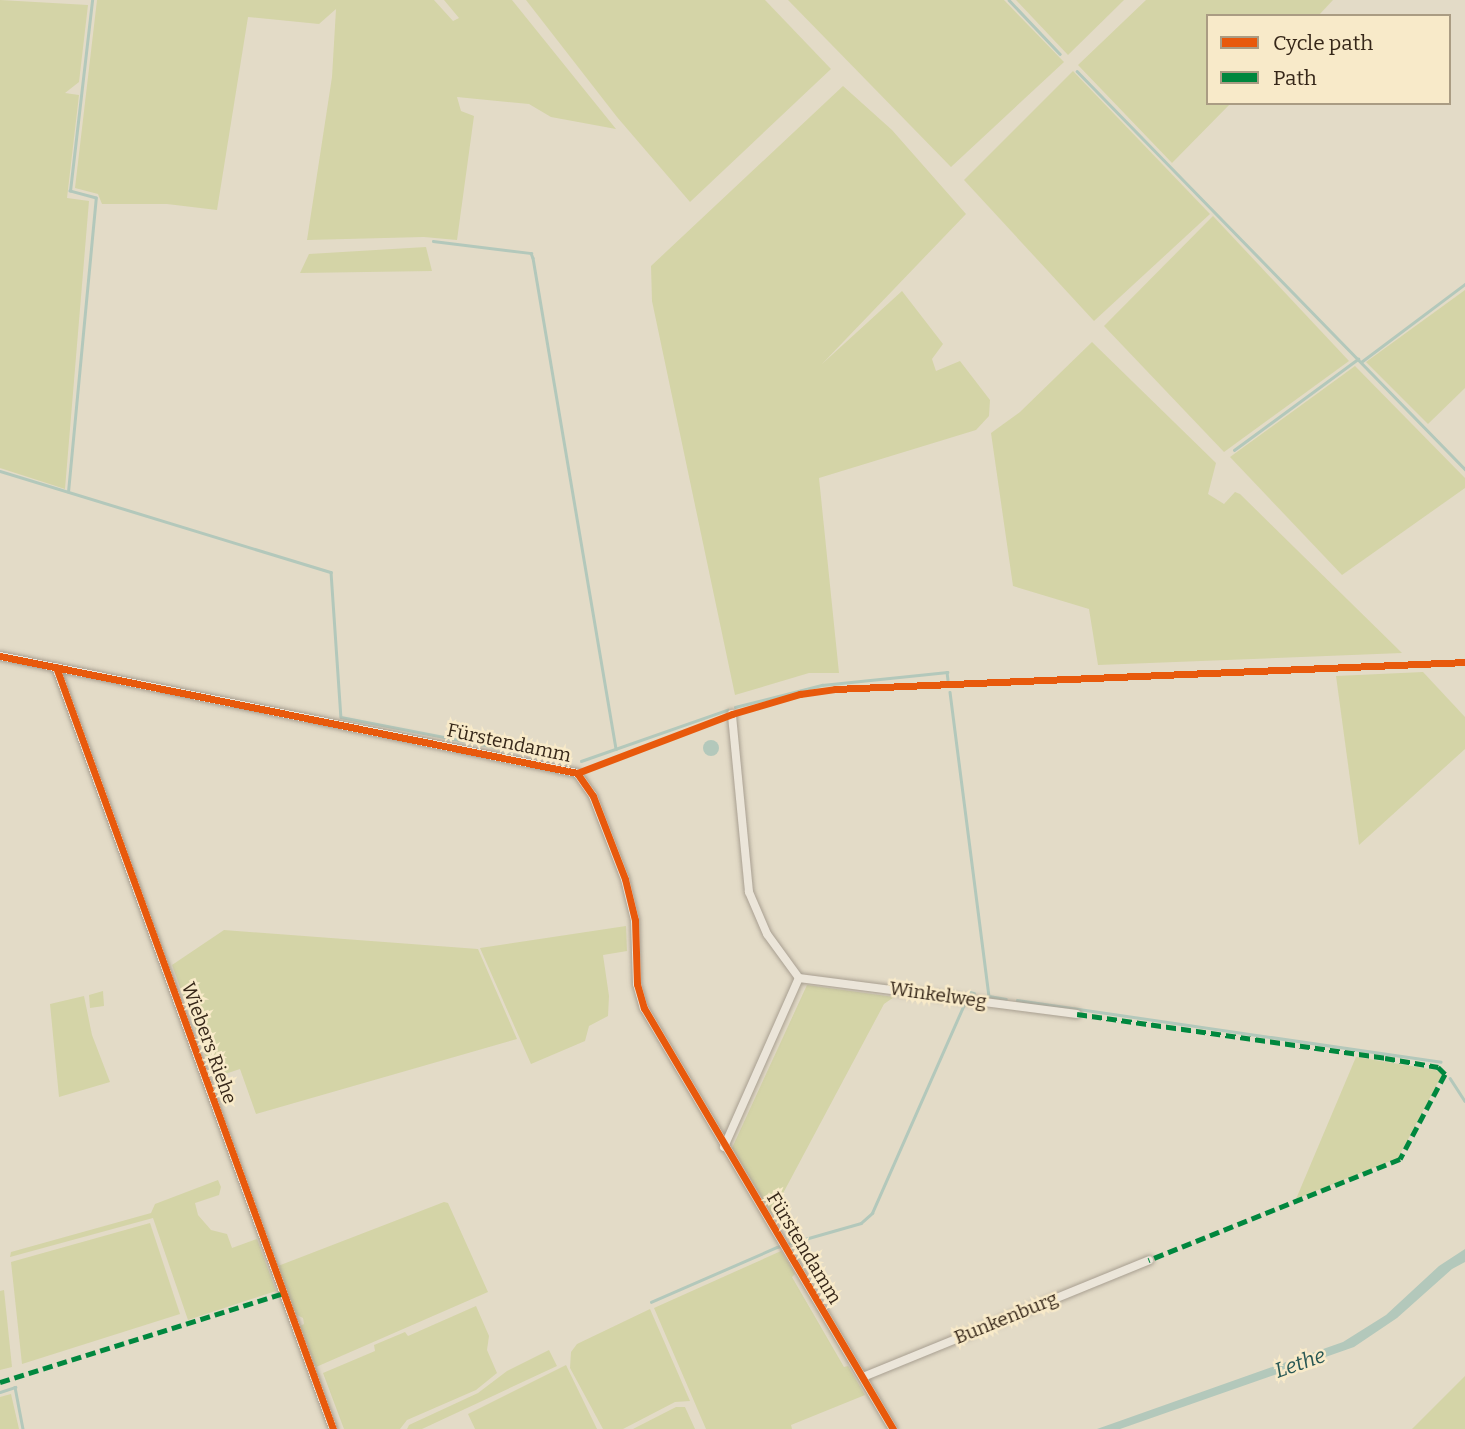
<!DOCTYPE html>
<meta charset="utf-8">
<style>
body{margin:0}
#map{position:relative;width:1465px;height:1429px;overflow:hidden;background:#e3dbc7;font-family:Bitter,serif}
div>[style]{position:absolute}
.green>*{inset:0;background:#d4d4a7}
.water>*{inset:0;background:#b3c8bb}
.round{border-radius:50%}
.stream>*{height:2.5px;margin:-1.25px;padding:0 1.25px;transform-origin:1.25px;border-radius:1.25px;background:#b3c8bb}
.roads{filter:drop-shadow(0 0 2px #a89f91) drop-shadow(0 0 2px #a89f91)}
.street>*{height:8px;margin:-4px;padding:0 4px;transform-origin:4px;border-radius:4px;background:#ebe5d9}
.quiet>*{height:5px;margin-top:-2.5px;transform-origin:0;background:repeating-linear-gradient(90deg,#00873e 0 10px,transparent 0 15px)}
.cycleway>*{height:7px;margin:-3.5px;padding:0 3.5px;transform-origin:3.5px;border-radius:3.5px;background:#e8590c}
span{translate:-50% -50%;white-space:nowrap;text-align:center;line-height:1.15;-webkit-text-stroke:5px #f8eac9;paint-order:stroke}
.street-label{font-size:19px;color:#362719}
.water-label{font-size:21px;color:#275754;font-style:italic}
.legend{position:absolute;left:1206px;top:14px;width:245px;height:91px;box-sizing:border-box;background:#f8eac9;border:2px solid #aa9c83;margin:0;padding:9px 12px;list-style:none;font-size:21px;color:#362719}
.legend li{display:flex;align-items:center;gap:14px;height:35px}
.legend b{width:35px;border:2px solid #aa9c83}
</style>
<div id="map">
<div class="green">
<i style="clip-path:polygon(0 0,88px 5px,79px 82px,65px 93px,79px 95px,67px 198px,89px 201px,65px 489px,0 468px)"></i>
<i style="clip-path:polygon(97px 0,434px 0,453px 21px,459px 18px,444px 0,512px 0,616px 129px,551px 117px,529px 104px,457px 97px,461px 111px,474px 116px,457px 240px,424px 237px,307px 240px,332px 77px,336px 9px,319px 24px,248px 17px,217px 210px,167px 204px,102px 204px,98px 194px,75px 188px)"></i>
<i style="clip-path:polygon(526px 0,765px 0,831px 69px,690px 202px,617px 117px)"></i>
<i style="clip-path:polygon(788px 0,1004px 0,1064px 62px,951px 167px)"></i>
<i style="clip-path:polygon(1016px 0,1124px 0,1068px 55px)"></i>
<i style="clip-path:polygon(1146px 0,1333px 0,1318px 16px,1208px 16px,1208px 103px,1231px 103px,1172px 163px,1078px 65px)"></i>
<i style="clip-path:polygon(1073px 71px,1210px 214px,1094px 321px,964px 180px)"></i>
<i style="clip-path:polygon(843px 86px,892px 130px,966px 214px,822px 364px,902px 291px,943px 344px,932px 359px,936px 371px,960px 361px,990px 400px,989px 416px,976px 430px,819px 478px,839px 673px,809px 673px,735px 695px,652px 301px,651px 266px)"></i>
<i style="clip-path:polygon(1213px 216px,1349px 361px,1224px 452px,1104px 326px)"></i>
<i style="clip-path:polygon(426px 247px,432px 271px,300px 273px,309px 254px)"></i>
<i style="clip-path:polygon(1465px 290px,1465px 388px,1428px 424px,1366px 362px)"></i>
<i style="clip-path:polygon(1092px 342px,1216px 463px,1208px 494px,1224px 504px,1235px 492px,1240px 494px,1402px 653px,1098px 665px,1089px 609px,1013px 586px,991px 433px,1020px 412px)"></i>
<i style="clip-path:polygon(1355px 366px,1465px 478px,1465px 488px,1342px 575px,1230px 457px)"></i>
<i style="clip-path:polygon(1423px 672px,1465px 717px,1465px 749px,1359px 845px,1336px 676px)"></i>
<i style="clip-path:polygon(626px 926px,627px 951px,603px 955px,609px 996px,608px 1016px,589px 1026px,585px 1041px,531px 1064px,480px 948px)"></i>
<i style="clip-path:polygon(224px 930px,478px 949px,517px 1039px,256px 1114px,240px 1069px,213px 1078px,172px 965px)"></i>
<i style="clip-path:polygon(807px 985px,894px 997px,884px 1004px,772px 1214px,732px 1148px)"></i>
<i style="clip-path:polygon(103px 991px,104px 1006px,90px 1008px,89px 995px)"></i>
<i style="clip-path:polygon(84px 996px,92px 1035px,110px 1082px,59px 1097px,50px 1004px)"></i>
<i style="clip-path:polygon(1356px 1057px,1436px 1070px,1442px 1075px,1398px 1158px,1296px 1199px)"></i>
<i style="clip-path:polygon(218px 1180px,221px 1187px,219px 1195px,195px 1203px,198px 1215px,211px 1230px,227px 1234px,232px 1248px,257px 1239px,276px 1291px,188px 1320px,153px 1218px,10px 1257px,11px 1252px,151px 1213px,155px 1204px)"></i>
<i style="clip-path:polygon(444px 1202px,448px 1203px,488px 1292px,316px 1367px,300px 1326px,304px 1324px,303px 1318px,295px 1314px,278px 1266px)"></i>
<i style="clip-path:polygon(150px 1223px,180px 1314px,22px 1364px,11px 1262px)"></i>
<i style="clip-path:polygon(781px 1251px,795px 1274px,792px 1277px,844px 1367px,848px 1366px,865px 1395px,791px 1425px,792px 1429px,706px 1429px,654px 1308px)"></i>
<i style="clip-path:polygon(4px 1290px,12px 1367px,0 1370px,0 1291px)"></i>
<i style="clip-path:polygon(476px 1306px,489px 1336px,487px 1350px,497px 1373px,476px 1390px,407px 1420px,400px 1429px,344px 1429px,323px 1373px,375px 1351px,374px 1345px,405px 1332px,408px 1336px)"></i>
<i style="clip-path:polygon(650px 1309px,690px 1401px,675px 1402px,623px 1429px,603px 1429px,570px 1368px,571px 1352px,577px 1344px)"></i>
<i style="clip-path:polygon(549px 1350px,557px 1366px,422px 1429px,407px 1429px,409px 1425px,478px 1393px,507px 1371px)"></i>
<i style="clip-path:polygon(566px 1365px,597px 1429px,475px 1429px,468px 1414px)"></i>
<i style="clip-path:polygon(1465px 1376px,1465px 1429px,1412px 1429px)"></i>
<i style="clip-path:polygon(11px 1394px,19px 1429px,0 1429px,0 1397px)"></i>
<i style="clip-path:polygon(676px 1407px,685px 1407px,695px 1429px,633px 1429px)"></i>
</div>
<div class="water">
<i class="round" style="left:703px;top:740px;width:16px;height:16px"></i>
<i style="clip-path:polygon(1465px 1249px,1465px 1262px,1452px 1269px,1397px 1318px,1354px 1347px,1120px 1429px,1097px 1429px,1343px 1342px,1386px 1315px,1439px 1266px)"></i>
</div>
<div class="stream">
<i style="left:1009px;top:0;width:74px;rotate:46.6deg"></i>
<i style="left:1077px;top:71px;width:556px;rotate:45.73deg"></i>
<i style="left:433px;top:241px;width:99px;rotate:7deg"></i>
<i style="left:531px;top:253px;width:5px;rotate:68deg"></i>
<i style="left:533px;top:258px;width:498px;rotate:80.4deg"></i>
<i style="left:1361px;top:362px;width:130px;rotate:-36.9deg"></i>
<i style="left:1234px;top:450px;width:154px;rotate:-36.3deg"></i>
<i style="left:0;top:471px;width:346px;rotate:17deg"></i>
<i style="left:331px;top:572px;width:145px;rotate:86.1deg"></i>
<i style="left:341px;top:717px;width:230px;rotate:11deg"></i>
<i style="left:68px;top:492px;width:295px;rotate:-84.6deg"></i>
<i style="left:96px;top:198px;width:27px;rotate:-165deg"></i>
<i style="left:70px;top:191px;width:192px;rotate:-83.4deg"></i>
<i style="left:950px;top:692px;width:306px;rotate:82.7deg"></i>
<i style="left:989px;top:996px;width:17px;rotate:10deg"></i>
<i style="left:735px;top:707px;width:90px;rotate:-14.2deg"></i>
<i style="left:822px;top:685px;width:126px;rotate:-5.9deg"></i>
<i style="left:947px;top:672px;width:8px;rotate:83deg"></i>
<i style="left:581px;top:761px;width:155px;rotate:-19.3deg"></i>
<i style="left:970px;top:992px;width:4px;rotate:14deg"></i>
<i style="left:1017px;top:1000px;width:428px;rotate:8.3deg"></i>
<i style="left:1450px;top:1078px;width:27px;rotate:57deg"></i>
<i style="left:651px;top:1302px;width:137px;rotate:-23.6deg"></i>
<i style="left:777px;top:1247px;width:87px;rotate:-15.9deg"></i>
<i style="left:861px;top:1223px;width:15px;rotate:-42deg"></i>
<i style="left:872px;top:1213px;width:228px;rotate:-66.2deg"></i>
<i style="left:0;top:1392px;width:16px;rotate:-18deg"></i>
<i style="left:15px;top:1387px;width:43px;rotate:79.2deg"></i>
</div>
<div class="roads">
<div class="street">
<i style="left:0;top:656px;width:589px;rotate:11.46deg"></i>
<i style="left:577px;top:773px;width:28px;rotate:55deg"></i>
<i style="left:593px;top:796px;width:89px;rotate:68.9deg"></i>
<i style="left:625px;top:879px;width:42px;rotate:76.3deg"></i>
<i style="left:635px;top:920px;width:64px;rotate:88.2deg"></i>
<i style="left:637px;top:984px;width:25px;rotate:74deg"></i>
<i style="left:644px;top:1008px;width:489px;rotate:59.4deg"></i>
<i style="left:56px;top:667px;width:811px;rotate:70.02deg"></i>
<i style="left:799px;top:978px;width:280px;rotate:7.4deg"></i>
<i style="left:724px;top:1147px;width:185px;rotate:-66.1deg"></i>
<i style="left:799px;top:978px;width:54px;rotate:-126deg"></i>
<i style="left:767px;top:934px;width:46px;rotate:-113.2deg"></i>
<i style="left:749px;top:892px;width:179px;rotate:-95.5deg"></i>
<i style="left:863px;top:1377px;width:309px;rotate:-22.2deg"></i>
</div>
</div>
<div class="quiet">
<i style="left:1077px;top:1014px;width:311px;rotate:8.1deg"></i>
<i style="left:1385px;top:1058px;width:54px;rotate:9.6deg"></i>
<i style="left:1438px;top:1067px;width:10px;rotate:45deg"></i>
<i style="left:1445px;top:1074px;width:96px;rotate:117.9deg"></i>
<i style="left:1400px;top:1159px;width:271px;rotate:158.1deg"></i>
<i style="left:0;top:1382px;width:298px;rotate:-17.4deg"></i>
</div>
<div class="cycleway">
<i style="left:0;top:656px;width:589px;rotate:11.46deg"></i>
<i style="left:577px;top:773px;width:28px;rotate:55deg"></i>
<i style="left:593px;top:796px;width:89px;rotate:68.9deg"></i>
<i style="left:625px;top:879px;width:42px;rotate:76.3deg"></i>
<i style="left:635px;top:920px;width:64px;rotate:88.2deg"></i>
<i style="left:637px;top:984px;width:25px;rotate:74deg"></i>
<i style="left:644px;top:1008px;width:489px;rotate:59.4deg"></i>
<i style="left:56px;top:667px;width:811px;rotate:70.02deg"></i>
<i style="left:577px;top:773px;width:166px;rotate:-20.8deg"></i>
<i style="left:732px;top:714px;width:71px;rotate:-16.4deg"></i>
<i style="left:800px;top:694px;width:35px;rotate:-8deg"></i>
<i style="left:835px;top:689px;width:631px;rotate:-2.45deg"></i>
</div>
<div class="street-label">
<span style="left:509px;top:743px;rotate:12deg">Fürstendamm</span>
<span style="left:938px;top:995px;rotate:8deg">Winkelweg</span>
<span style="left:209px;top:1043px;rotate:70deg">Wiebers Riehe</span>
<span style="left:804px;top:1248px;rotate:59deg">Fürstendamm</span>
<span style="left:1006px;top:1318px;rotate:-22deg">Bunkenburg</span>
</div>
<div class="water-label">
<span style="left:1300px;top:1363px;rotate:-19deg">Lethe</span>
</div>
<ul class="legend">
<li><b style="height:9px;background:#e8590c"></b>Cycle path</li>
<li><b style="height:9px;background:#00873e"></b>Path</li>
</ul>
</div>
